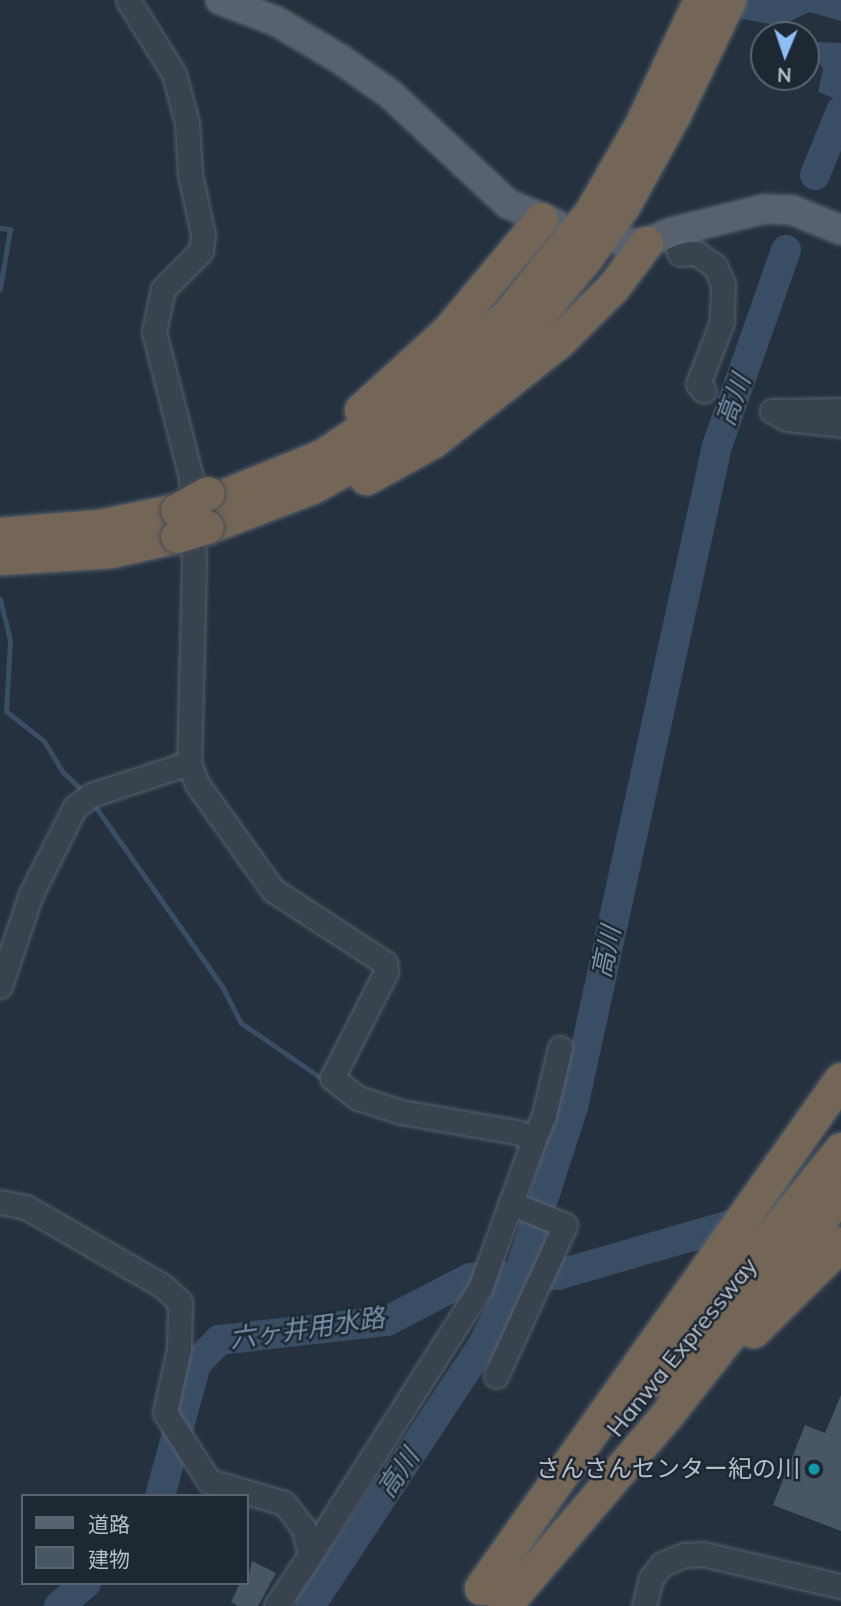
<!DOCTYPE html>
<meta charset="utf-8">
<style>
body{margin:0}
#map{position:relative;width:841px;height:1606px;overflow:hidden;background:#25313e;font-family:Mulish,"Noto Sans JP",sans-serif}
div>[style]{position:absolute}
.water>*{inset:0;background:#394e65}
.stream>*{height:5px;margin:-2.5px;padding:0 2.5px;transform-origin:2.5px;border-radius:2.5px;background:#394e65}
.river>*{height:30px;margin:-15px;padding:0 15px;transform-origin:15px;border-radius:15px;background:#394e65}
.building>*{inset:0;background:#495764}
.roads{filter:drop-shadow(0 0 2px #57616c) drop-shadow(0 0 2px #57616c)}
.minor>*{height:23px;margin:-11.5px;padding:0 11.5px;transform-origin:11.5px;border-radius:11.5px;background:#39434e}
.major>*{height:28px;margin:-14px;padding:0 14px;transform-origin:14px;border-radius:14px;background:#57626e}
.highway>*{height:33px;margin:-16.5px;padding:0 16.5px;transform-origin:16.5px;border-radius:16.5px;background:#746656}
.bridges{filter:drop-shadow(0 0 2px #444e59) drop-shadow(0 0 2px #444e59)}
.highway-bridge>*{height:33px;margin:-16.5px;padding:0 16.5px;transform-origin:16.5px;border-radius:16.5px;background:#746656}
.dots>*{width:19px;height:19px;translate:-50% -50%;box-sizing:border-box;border:4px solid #1e2833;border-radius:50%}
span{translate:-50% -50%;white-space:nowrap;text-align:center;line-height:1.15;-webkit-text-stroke:5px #1e2833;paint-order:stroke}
.street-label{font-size:24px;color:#b5bec9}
.poi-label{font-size:24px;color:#b5bec9}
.right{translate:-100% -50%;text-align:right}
.water-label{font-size:26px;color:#7691ab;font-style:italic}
.legend{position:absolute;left:21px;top:1494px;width:228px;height:91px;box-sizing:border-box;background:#1e2833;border:2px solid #5a646f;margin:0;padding:9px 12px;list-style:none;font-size:21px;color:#b5bec9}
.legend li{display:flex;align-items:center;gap:14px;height:35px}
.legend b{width:35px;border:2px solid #5a646f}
.north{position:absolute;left:750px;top:21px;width:70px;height:70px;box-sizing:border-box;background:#1e2833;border:2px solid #5a646f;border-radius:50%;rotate:182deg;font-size:19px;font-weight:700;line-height:28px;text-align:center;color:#b5bec9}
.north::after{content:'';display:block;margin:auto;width:24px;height:32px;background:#8dbdf6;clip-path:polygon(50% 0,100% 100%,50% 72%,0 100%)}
</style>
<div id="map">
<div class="water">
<i style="clip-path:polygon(688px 0,841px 0,841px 21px,809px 12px,780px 26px,708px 12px)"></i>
<i style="clip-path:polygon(818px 42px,841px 43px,841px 101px,818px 92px,823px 69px,813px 53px)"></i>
</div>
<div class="stream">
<i style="left:0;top:228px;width:10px;rotate:6deg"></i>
<i style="left:10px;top:229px;width:61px;rotate:99.5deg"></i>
<i style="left:0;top:599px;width:42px;rotate:76.3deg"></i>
<i style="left:10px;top:640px;width:71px;rotate:93.2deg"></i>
<i style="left:6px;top:711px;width:48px;rotate:38.3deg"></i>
<i style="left:44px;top:741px;width:35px;rotate:59deg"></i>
<i style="left:62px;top:771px;width:30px;rotate:44deg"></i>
<i style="left:92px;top:802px;width:228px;rotate:54.8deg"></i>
<i style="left:223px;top:988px;width:39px;rotate:63deg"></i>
<i style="left:241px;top:1023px;width:101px;rotate:34.5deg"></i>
<i style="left:542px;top:1141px;width:22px;rotate:3deg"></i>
</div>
<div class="river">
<i style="left:815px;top:175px;width:69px;rotate:-67.9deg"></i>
<i style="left:160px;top:1496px;width:137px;rotate:-74.7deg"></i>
<i style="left:196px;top:1364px;width:33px;rotate:-46deg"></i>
<i style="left:219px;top:1340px;width:169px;rotate:-6.5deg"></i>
<i style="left:387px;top:1321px;width:93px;rotate:-27.4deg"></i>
<i style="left:470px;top:1278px;width:87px;rotate:-2deg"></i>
<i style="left:557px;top:1275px;width:206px;rotate:-16.1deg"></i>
<i style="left:59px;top:1606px;width:35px;rotate:-40deg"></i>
<i style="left:310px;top:1606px;width:312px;rotate:-56.5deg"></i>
<i style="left:482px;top:1346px;width:81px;rotate:-62.8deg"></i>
<i style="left:519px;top:1274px;width:176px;rotate:-72.1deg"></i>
<i style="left:573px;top:1107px;width:677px;rotate:-77.71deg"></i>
<i style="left:717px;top:446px;width:208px;rotate:-70.6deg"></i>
</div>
<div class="building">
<i style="clip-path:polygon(841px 1395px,841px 1531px,773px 1505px,805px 1425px,825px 1433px)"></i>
<i style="clip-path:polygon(252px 1561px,276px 1573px,258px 1606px,238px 1606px,231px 1602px,240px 1583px,247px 1583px)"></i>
</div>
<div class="roads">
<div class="minor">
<i style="left:128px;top:0;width:87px;rotate:58.1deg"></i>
<i style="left:174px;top:74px;width:51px;rotate:75.1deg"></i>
<i style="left:187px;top:123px;width:51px;rotate:86.6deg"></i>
<i style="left:190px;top:174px;width:62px;rotate:78deg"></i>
<i style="left:203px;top:235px;width:16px;rotate:97deg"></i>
<i style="left:201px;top:251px;width:54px;rotate:135deg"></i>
<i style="left:163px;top:289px;width:44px;rotate:101.8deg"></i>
<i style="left:154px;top:332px;width:150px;rotate:75.7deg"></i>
<i style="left:191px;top:477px;width:88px;rotate:88deg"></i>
<i style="left:194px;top:565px;width:198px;rotate:91.4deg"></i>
<i style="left:189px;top:763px;width:22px;rotate:69deg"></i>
<i style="left:197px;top:784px;width:130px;rotate:54.4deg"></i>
<i style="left:273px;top:890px;width:134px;rotate:33.1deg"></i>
<i style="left:385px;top:963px;width:9px;rotate:84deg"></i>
<i style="left:386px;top:972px;width:119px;rotate:117deg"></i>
<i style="left:332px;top:1078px;width:33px;rotate:38deg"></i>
<i style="left:358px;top:1098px;width:45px;rotate:18deg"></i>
<i style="left:401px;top:1112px;width:118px;rotate:9.8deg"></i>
<i style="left:517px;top:1132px;width:18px;rotate:22deg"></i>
<i style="left:534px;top:1139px;width:158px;rotate:109.9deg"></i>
<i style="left:480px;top:1288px;width:317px;rotate:122.5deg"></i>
<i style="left:672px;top:232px;width:23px;rotate:70deg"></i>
<i style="left:680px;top:254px;width:16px;rotate:-4deg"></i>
<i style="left:696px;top:253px;width:23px;rotate:34deg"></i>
<i style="left:715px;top:266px;width:20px;rotate:66deg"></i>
<i style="left:723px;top:284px;width:38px;rotate:92deg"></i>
<i style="left:722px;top:322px;width:66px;rotate:111.2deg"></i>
<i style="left:698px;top:384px;width:9px;rotate:49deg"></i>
<i style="left:841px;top:410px;width:69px;rotate:179.2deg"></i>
<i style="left:772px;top:411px;width:17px;rotate:28deg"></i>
<i style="left:787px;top:419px;width:54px;rotate:6.3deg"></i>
<i style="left:0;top:986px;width:97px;rotate:-71.4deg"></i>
<i style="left:31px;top:894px;width:97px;rotate:-63.2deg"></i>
<i style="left:75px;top:807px;width:20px;rotate:-37deg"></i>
<i style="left:91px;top:795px;width:103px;rotate:-18.1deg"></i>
<i style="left:534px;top:1139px;width:26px;rotate:-67deg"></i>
<i style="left:544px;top:1115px;width:69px;rotate:-76.6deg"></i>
<i style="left:0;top:1202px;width:26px;rotate:11deg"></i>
<i style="left:26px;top:1207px;width:158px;rotate:30deg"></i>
<i style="left:163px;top:1286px;width:23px;rotate:43deg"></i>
<i style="left:180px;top:1302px;width:47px;rotate:91.2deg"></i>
<i style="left:179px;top:1349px;width:65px;rotate:102.5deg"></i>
<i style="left:165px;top:1412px;width:8px;rotate:60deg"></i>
<i style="left:169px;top:1419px;width:74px;rotate:57.2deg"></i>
<i style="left:209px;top:1481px;width:78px;rotate:16.3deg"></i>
<i style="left:284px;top:1503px;width:31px;rotate:52deg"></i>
<i style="left:303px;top:1527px;width:29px;rotate:76deg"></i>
<i style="left:310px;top:1555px;width:61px;rotate:123.7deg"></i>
<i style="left:496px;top:1376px;width:166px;rotate:-65.4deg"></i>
<i style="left:565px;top:1225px;width:59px;rotate:-158.2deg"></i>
<i style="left:644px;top:1606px;width:29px;rotate:-76deg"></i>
<i style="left:651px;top:1578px;width:18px;rotate:-52deg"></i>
<i style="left:662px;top:1564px;width:24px;rotate:-22deg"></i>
<i style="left:684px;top:1555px;width:19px;rotate:-3deg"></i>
<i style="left:703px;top:1554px;width:142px;rotate:13.1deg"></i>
</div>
<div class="major">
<i style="left:220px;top:0;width:60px;rotate:20.6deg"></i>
<i style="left:276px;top:21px;width:74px;rotate:30.7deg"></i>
<i style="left:340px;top:59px;width:61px;rotate:35deg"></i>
<i style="left:390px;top:94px;width:161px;rotate:43deg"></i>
<i style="left:508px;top:204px;width:50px;rotate:22.4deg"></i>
<i style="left:624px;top:243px;width:22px"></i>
<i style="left:646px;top:243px;width:28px;rotate:-23deg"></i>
<i style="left:672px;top:232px;width:95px;rotate:-14deg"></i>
<i style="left:764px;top:209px;width:28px;rotate:2deg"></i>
<i style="left:792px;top:210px;width:53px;rotate:22.2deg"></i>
</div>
<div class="highway">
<i style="left:361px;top:410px;width:116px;rotate:-42.2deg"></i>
<i style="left:447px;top:332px;width:147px;rotate:-50.2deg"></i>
<i style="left:366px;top:478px;width:77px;rotate:-28.9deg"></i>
<i style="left:433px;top:441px;width:161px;rotate:-38.4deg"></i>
<i style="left:559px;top:341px;width:78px;rotate:-45deg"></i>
<i style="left:614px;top:286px;width:54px;rotate:-53.3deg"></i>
<i style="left:208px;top:502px;width:123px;rotate:-22deg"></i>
<i style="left:322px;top:456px;width:126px;rotate:-33.7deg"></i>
<i style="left:427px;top:386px;width:108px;rotate:-41.2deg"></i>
<i style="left:508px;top:315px;width:132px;rotate:-51.1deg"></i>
<i style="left:591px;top:212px;width:100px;rotate:-60.1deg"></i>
<i style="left:641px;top:125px;width:138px;rotate:-64.7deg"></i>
<i style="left:207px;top:527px;width:112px;rotate:-20.9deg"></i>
<i style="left:312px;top:487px;width:35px;rotate:-29deg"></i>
<i style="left:343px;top:470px;width:136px;rotate:-33.9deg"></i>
<i style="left:456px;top:394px;width:92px;rotate:-42.4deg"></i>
<i style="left:524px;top:332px;width:95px;rotate:-50.1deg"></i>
<i style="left:585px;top:259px;width:65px;rotate:-54.4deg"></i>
<i style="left:623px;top:206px;width:105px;rotate:-61deg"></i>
<i style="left:674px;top:114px;width:127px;rotate:-64.2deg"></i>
<i style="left:0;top:534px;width:100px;rotate:-4.6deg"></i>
<i style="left:100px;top:526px;width:79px;rotate:-11.7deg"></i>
<i style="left:0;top:558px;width:111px;rotate:-3.6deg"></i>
<i style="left:111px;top:551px;width:68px;rotate:-12.8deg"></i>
<i style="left:753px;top:1331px;width:124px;rotate:-44.7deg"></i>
<i style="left:656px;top:1379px;width:295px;rotate:-51.2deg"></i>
<i style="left:481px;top:1588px;width:623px;rotate:-54.73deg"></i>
<i style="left:504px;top:1606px;width:248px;rotate:-49.6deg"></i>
<i style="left:665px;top:1417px;width:285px;rotate:-51.8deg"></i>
</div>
</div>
<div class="bridges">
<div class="highway-bridge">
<i style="left:177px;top:510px;width:35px;rotate:-29deg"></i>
<i style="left:177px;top:536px;width:31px;rotate:-17deg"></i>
</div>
</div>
<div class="dots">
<i style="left:814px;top:1469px;background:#0f9aa8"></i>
</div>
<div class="street-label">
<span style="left:682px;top:1347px;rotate:-51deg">Hanwa Expressway</span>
</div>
<div class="poi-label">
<span class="right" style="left:800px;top:1469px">さんさんセンター紀の川</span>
</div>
<div class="water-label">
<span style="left:733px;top:400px;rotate:-70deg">高川</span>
<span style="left:606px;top:952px;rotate:-78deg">高川</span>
<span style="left:307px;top:1328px;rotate:-8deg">六ヶ井用水路</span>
<span style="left:398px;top:1473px;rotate:-56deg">高川</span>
</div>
<ul class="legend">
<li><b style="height:9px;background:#57626e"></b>道路</li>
<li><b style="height:19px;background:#495764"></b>建物</li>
</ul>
<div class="north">N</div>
</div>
